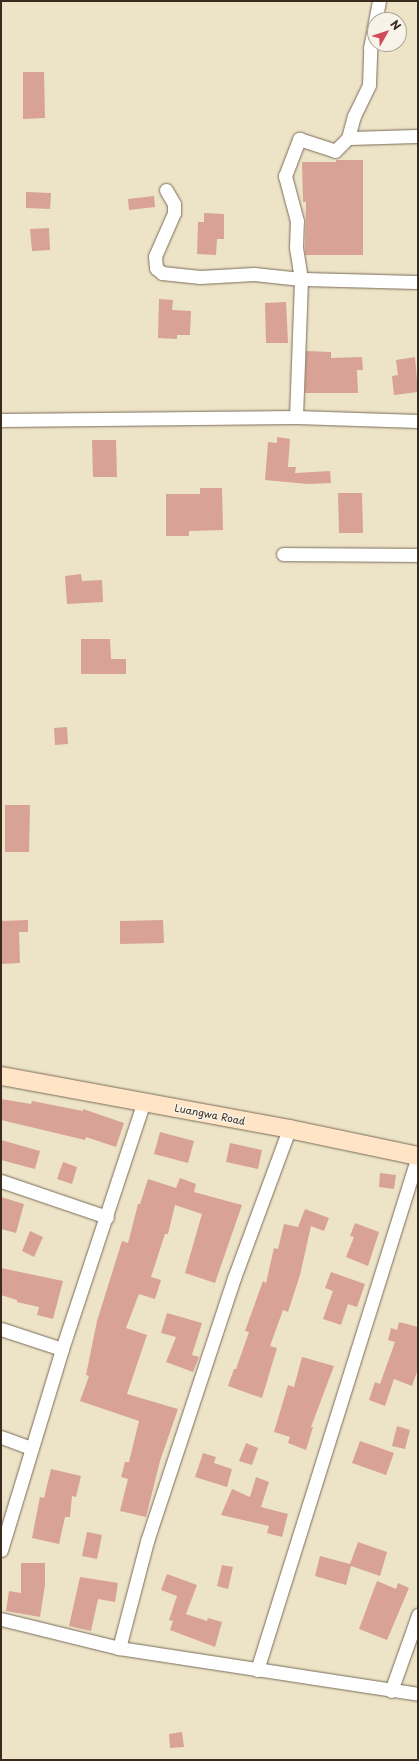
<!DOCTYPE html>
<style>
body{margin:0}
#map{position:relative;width:419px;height:1761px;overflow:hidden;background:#ede4c7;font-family:"Playpen Sans",sans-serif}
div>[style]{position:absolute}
.building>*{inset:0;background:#d8a296}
.roads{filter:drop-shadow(0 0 1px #796b59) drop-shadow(0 0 1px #796b59)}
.street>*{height:13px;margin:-6.5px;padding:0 6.5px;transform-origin:6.5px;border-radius:6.5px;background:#fff}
.secondary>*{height:18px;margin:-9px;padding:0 9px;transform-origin:9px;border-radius:9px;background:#ffe4c6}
span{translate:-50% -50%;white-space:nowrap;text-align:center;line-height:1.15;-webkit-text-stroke:3px #f7f3e8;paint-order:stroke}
.street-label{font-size:10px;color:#3b2a1e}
.frame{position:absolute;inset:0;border:2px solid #3b2a1e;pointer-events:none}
.north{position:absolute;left:367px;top:12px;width:40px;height:40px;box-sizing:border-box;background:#f7f3e8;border:1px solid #aca397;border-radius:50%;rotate:51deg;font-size:11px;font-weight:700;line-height:16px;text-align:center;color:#3b2a1e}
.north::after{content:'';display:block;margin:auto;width:14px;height:18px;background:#d1495b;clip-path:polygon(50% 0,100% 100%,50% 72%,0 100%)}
</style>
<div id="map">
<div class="building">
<i style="clip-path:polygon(23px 72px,44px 72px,45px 118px,23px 119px)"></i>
<i style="clip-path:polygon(336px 160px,363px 160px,363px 255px,305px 255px,306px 202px,303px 202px,302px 162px,336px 162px)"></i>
<i style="clip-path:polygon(26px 192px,51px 193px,50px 209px,26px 208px)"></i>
<i style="clip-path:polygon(154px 196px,155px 207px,129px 210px,128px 199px)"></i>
<i style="clip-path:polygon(204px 213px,224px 214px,224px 239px,217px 239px,216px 255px,197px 254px,198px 222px,204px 222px)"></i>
<i style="clip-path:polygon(49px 228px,50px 250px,32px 251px,30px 229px)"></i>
<i style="clip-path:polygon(159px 299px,173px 300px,172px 310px,191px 311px,190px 335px,177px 335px,177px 339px,158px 338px)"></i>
<i style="clip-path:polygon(286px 302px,288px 343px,266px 343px,265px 303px)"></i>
<i style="clip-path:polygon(306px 351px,331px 352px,331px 358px,362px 357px,363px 370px,357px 370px,358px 393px,305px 393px)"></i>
<i style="clip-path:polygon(415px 357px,418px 392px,394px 395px,392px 376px,398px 375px,396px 360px)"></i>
<i style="clip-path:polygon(277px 437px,290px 439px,288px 467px,296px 467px,295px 473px,330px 471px,331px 483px,308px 484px,265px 480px,268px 442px,277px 443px)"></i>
<i style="clip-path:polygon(92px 440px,116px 440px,117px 477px,93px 477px)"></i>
<i style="clip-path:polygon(200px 488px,222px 488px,223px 530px,189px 531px,189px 536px,166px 536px,166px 494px,200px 494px)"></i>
<i style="clip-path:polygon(338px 493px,362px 493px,363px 533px,339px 533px)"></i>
<i style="clip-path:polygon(81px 574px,82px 581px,102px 580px,103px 602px,67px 604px,65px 576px)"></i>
<i style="clip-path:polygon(81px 639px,110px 639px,111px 659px,126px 659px,126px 674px,81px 674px)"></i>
<i style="clip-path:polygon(67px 727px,68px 744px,55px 745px,54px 728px)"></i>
<i style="clip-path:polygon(5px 805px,30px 805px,29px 852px,5px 852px)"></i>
<i style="clip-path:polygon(28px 920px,28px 932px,19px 932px,20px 963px,1px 964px,1px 921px)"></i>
<i style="clip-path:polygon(163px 920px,164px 943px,120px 944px,120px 921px)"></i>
<i style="clip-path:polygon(1px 1099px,31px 1104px,32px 1101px,83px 1111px,83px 1109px,124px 1123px,116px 1147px,86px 1137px,85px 1140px,1px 1120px)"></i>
<i style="clip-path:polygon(160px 1132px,194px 1141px,188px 1163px,154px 1154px)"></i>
<i style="clip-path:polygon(1px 1140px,40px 1151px,35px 1169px,1px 1160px)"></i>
<i style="clip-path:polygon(230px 1143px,262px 1150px,258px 1169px,226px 1162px)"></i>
<i style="clip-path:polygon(63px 1162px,77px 1167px,72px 1184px,57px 1179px)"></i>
<i style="clip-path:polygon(380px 1173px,396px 1175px,394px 1189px,379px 1187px)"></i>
<i style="clip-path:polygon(180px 1178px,196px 1184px,194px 1192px,242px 1205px,215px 1283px,185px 1273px,202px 1214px,175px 1205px,168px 1234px,165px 1234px,151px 1277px,161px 1280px,155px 1299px,139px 1294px,126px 1328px,147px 1335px,127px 1394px,178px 1409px,160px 1461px,146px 1517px,120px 1511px,128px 1479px,121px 1477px,125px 1462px,129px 1462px,139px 1421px,80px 1401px,89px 1376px,86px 1375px,97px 1321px,122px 1241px,128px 1243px,138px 1204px,140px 1204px,148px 1179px,176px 1188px)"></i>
<i style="clip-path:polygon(1px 1197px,24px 1204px,16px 1233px,1px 1229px)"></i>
<i style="clip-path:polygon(305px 1209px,329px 1218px,324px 1231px,311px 1226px,300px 1275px,288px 1312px,283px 1310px,270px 1346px,277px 1348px,262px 1398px,228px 1386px,234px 1369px,236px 1369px,249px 1332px,245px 1331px,263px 1281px,266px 1283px,274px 1248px,278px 1249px,284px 1224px,298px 1227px)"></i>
<i style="clip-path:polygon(355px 1223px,379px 1232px,368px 1266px,346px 1257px,354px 1237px,350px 1236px)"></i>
<i style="clip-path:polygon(30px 1231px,43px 1237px,34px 1257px,22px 1251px)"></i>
<i style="clip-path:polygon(1px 1268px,63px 1281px,53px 1319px,37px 1315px,39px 1307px,17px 1302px,17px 1300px,1px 1295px)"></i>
<i style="clip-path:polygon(331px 1272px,365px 1284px,357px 1307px,348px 1304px,341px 1325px,323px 1319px,333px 1291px,325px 1288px)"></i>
<i style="clip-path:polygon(167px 1313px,202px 1323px,192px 1355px,199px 1357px,193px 1372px,166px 1362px,176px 1337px,161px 1333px)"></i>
<i style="clip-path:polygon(399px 1322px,418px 1327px,418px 1369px,412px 1386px,394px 1379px,385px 1406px,369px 1400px,375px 1382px,380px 1384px,395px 1342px,388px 1340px,391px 1328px,397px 1330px)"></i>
<i style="clip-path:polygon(302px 1357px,334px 1366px,311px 1427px,313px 1427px,306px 1450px,288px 1443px,290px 1437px,274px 1432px,288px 1385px,294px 1387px)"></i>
<i style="clip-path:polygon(397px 1426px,410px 1430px,405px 1449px,392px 1446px)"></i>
<i style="clip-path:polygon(360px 1441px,394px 1453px,386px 1475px,352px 1463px)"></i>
<i style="clip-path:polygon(246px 1443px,258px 1448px,252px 1465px,239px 1461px)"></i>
<i style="clip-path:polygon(203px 1453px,216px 1457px,214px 1463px,232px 1469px,227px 1487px,195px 1477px)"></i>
<i style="clip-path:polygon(51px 1469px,81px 1476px,76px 1497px,72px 1496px,70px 1517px,65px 1517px,59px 1544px,32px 1538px,40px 1497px,44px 1498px)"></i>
<i style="clip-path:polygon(256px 1477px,269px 1482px,261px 1507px,288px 1514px,282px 1537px,267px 1533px,269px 1526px,221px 1515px,232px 1489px,250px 1497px)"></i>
<i style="clip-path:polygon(87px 1532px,102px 1535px,97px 1559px,82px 1556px)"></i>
<i style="clip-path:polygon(358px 1542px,387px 1552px,380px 1576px,351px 1566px,346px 1585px,315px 1576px,320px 1556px,350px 1564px)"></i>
<i style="clip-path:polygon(21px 1563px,45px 1563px,45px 1585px,40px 1617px,6px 1611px,9px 1591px,21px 1593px)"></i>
<i style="clip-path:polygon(222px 1565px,233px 1567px,228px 1589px,217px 1586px)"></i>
<i style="clip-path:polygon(167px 1574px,197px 1585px,186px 1614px,207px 1621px,208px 1618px,222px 1622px,215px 1647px,170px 1630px,173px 1621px,169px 1620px,177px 1596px,161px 1590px)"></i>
<i style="clip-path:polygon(80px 1577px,118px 1583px,115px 1602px,98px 1599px,91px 1631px,69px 1626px)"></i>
<i style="clip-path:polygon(377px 1581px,396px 1589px,398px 1583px,409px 1588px,387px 1640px,359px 1629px)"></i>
<i style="clip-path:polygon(182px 1732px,184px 1747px,170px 1748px,169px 1734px)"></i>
</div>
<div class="roads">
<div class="street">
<i style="left:348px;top:138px;width:70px;rotate:-1.6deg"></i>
<i style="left:166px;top:190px;width:16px;rotate:60deg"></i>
<i style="left:174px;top:204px;width:9px;rotate:90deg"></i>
<i style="left:174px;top:213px;width:47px;rotate:113.8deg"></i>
<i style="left:155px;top:256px;width:12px;rotate:85deg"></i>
<i style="left:156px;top:268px;width:8px;rotate:40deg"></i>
<i style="left:162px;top:273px;width:38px;rotate:6deg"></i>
<i style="left:200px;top:277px;width:54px;rotate:-3.2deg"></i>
<i style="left:254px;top:274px;width:47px;rotate:6.1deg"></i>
<i style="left:301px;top:279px;width:117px;rotate:1.5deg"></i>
<i style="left:296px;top:417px;width:138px;rotate:-87.9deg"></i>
<i style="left:301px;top:279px;width:32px;rotate:-99deg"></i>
<i style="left:296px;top:247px;width:26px;rotate:-88deg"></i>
<i style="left:297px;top:221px;width:47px;rotate:-104.9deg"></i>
<i style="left:285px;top:176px;width:40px;rotate:-69deg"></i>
<i style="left:299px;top:139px;width:38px;rotate:18deg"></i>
<i style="left:335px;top:151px;width:18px;rotate:-45deg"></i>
<i style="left:348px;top:138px;width:23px;rotate:-75deg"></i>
<i style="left:354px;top:116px;width:34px;rotate:-64deg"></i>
<i style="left:369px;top:85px;width:37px;rotate:-88deg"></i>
<i style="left:370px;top:48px;width:48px;rotate:-79.2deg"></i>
<i style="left:1px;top:420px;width:295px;rotate:-0.6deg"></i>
<i style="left:296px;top:417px;width:122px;rotate:1.9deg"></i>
<i style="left:283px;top:554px;width:135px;rotate:0.4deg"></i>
<i style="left:1px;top:1181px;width:112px;rotate:18.8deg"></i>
<i style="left:1px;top:1329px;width:64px;rotate:18.2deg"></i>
<i style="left:1px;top:1437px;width:33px;rotate:20deg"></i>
<i style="left:1px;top:1550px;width:210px;rotate:-73.1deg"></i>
<i style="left:62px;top:1349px;width:261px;rotate:-71.7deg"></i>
<i style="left:1px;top:1619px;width:122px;rotate:13.8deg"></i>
<i style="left:119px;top:1648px;width:303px;rotate:8.7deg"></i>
<i style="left:119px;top:1648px;width:111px;rotate:-75.3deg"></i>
<i style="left:147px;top:1541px;width:277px;rotate:-71.7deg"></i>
<i style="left:234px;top:1278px;width:159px;rotate:-69.7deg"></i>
<i style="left:257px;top:1670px;width:539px;rotate:-72.61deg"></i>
<i style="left:391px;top:1691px;width:81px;rotate:-70.4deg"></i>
</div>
<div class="secondary">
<i style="left:1px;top:1076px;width:293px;rotate:10.4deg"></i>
<i style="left:289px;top:1129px;width:132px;rotate:11.8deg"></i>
</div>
</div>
<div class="street-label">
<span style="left:210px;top:1114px;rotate:11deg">Luangwa Road</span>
</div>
<div class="frame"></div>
<div class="north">N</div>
</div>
